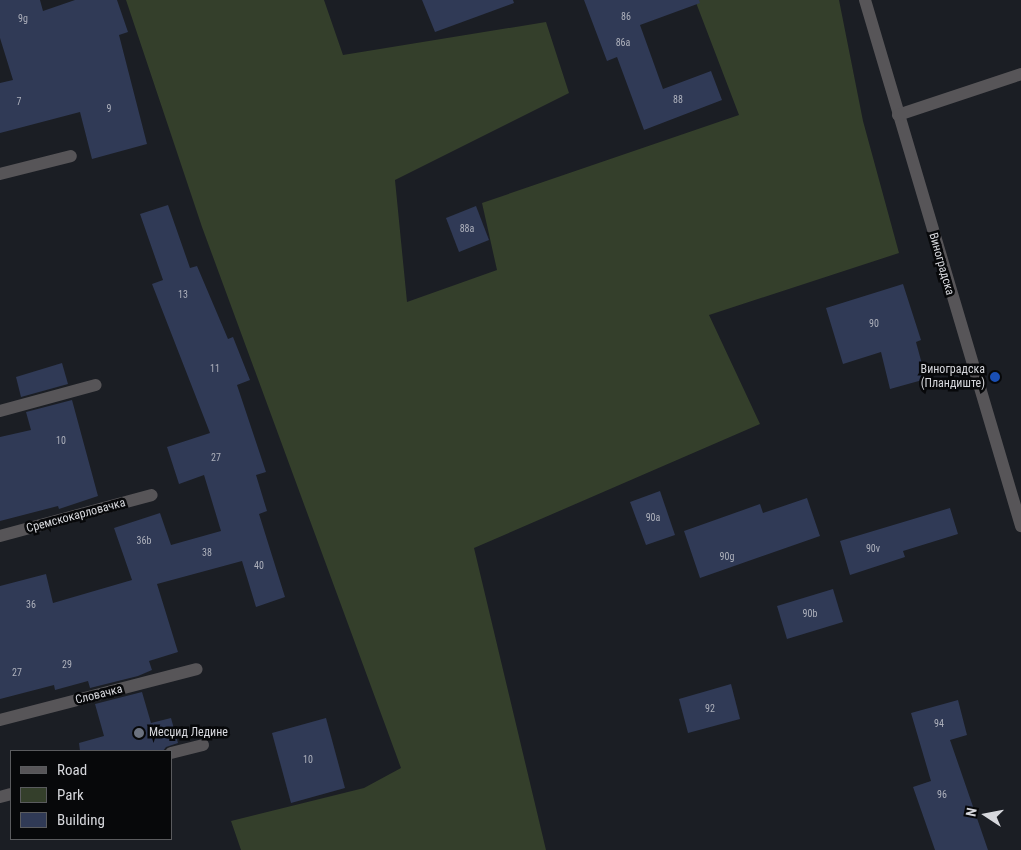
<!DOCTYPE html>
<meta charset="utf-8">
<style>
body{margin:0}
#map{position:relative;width:1021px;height:850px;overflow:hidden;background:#1b1e24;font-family:"Roboto Condensed",sans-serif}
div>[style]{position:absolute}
.green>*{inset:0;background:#343f2b}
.building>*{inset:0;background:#303a56}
.minor>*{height:12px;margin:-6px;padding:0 6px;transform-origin:6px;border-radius:6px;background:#575558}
.dots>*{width:14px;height:14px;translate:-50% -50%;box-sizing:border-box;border:2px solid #07080a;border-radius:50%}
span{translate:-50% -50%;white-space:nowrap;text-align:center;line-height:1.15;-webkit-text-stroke:5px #07080a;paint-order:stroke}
.number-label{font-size:10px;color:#adb0bb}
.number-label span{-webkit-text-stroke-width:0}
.street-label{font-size:12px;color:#d7d8dd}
.poi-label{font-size:12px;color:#d7d8dd}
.right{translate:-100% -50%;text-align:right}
.left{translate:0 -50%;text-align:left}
.legend{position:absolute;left:10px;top:750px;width:162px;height:90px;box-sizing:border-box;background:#07080a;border:1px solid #5a5b5e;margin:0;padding:6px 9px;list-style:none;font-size:15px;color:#d7d8dd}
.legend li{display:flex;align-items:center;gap:10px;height:25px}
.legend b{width:25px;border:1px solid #5a5b5e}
.north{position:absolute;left:961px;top:790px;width:50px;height:50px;-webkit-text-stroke:4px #07080a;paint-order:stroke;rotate:281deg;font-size:14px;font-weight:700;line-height:20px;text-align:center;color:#d7d8dd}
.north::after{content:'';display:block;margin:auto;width:18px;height:22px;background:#d7d8dd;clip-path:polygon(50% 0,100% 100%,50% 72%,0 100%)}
</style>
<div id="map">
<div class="green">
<i style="clip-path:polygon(126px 0,324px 0,343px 55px,546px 22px,569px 93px,395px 180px,407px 302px,497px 270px,482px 203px,739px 115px,695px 0,839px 0,863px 121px,899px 253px,709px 315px,760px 424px,474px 548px,546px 850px,241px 850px,231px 821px,364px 788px,401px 768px,202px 227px)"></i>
</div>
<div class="building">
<i style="clip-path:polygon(0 0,40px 0,43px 11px,75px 0,117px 0,128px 32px,119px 35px,147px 144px,92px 159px,80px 112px,0 133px,0 83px,13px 80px,0 38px)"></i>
<i style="clip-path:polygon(422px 0,513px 0,514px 3px,435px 32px)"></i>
<i style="clip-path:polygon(584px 0,699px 0,700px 3px,640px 25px,663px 89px,711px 71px,722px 100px,644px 130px,617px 57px,607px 61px)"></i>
<i style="clip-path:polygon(168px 205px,190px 268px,197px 266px,228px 339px,233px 337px,250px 380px,237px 385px,266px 472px,256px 475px,267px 511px,259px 514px,285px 597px,256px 607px,242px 561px,157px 584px,178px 652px,149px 661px,152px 670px,138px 676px,90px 688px,88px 681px,55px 690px,54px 685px,0 699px,0 586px,46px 574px,53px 603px,132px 580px,114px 528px,160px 513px,171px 545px,221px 531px,204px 475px,179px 484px,167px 447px,210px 433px,152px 284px,163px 280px,140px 214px)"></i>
<i style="clip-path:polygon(476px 206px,489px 240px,459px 252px,446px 218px)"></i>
<i style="clip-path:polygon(903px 284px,921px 340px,916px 342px,926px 379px,890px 389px,881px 352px,843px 364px,826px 308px)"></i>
<i style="clip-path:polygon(62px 363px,68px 384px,21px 397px,16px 377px)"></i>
<i style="clip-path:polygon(72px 400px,98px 496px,59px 509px,58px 506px,0 521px,0 437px,31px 430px,26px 412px)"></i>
<i style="clip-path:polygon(660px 491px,675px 535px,646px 545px,630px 502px)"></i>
<i style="clip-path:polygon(807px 498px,820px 536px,700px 578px,684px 531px,760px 504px,763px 513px)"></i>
<i style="clip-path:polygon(950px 508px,958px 534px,903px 551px,905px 557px,850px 575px,840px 541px)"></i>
<i style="clip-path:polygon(833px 589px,843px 622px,787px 639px,777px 606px)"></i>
<i style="clip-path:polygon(731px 684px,740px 719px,688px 733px,679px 699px)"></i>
<i style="clip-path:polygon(142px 692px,151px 723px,171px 718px,178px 743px,166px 747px,163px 751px,80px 751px,79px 743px,104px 736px,95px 704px)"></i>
<i style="clip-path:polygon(958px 700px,967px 735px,950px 740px,988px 850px,935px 850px,913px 787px,931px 781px,911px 713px)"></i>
<i style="clip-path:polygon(326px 718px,345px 788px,291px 803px,272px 733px)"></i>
</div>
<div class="minor">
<i style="left:865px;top:0;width:549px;rotate:73.48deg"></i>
<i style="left:898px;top:115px;width:130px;rotate:-18.4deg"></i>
<i style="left:0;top:174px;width:73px;rotate:-14.2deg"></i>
<i style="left:0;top:411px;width:99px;rotate:-15.2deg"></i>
<i style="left:0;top:536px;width:157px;rotate:-15.1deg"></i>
<i style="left:0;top:720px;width:203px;rotate:-14.5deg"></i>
<i style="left:171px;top:753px;width:33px;rotate:-14deg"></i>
<i style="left:0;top:797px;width:11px;rotate:-15deg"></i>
</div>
<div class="dots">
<i style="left:995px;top:377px;background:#1a4fb4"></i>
<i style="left:139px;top:733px;background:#6b7280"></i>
</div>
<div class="number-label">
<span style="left:626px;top:17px">86</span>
<span style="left:23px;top:19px">9g</span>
<span style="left:623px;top:43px">86a</span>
<span style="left:678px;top:100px">88</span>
<span style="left:19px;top:102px">7</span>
<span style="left:109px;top:109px">9</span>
<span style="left:467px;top:229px">88a</span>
<span style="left:183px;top:295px">13</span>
<span style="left:874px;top:324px">90</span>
<span style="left:215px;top:369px">11</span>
<span style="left:61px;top:441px">10</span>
<span style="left:216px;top:458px">27</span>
<span style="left:653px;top:518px">90a</span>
<span style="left:144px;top:541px">36b</span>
<span style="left:873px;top:549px">90v</span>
<span style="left:207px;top:553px">38</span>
<span style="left:727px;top:557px">90g</span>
<span style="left:259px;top:566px">40</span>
<span style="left:31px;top:605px">36</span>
<span style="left:810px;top:614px">90b</span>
<span style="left:67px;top:665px">29</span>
<span style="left:17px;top:673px">27</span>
<span style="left:710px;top:709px">92</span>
<span style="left:939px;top:724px">94</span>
<span style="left:308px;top:760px">10</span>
<span style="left:942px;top:795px">96</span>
</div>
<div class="street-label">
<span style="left:941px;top:264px;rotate:74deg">Виноградска</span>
<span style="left:76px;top:516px;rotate:-15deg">Сремскокарловачка</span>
<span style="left:99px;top:695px;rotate:-14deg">Словачка</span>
</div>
<div class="poi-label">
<span class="right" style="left:985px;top:377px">Виноградска<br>(Пландиште)</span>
<span class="left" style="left:149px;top:733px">Месџид Ледине</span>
</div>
<ul class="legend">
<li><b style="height:6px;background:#575558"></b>Road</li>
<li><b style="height:14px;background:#343f2b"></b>Park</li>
<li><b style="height:14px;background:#303a56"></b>Building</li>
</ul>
<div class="north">N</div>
</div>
